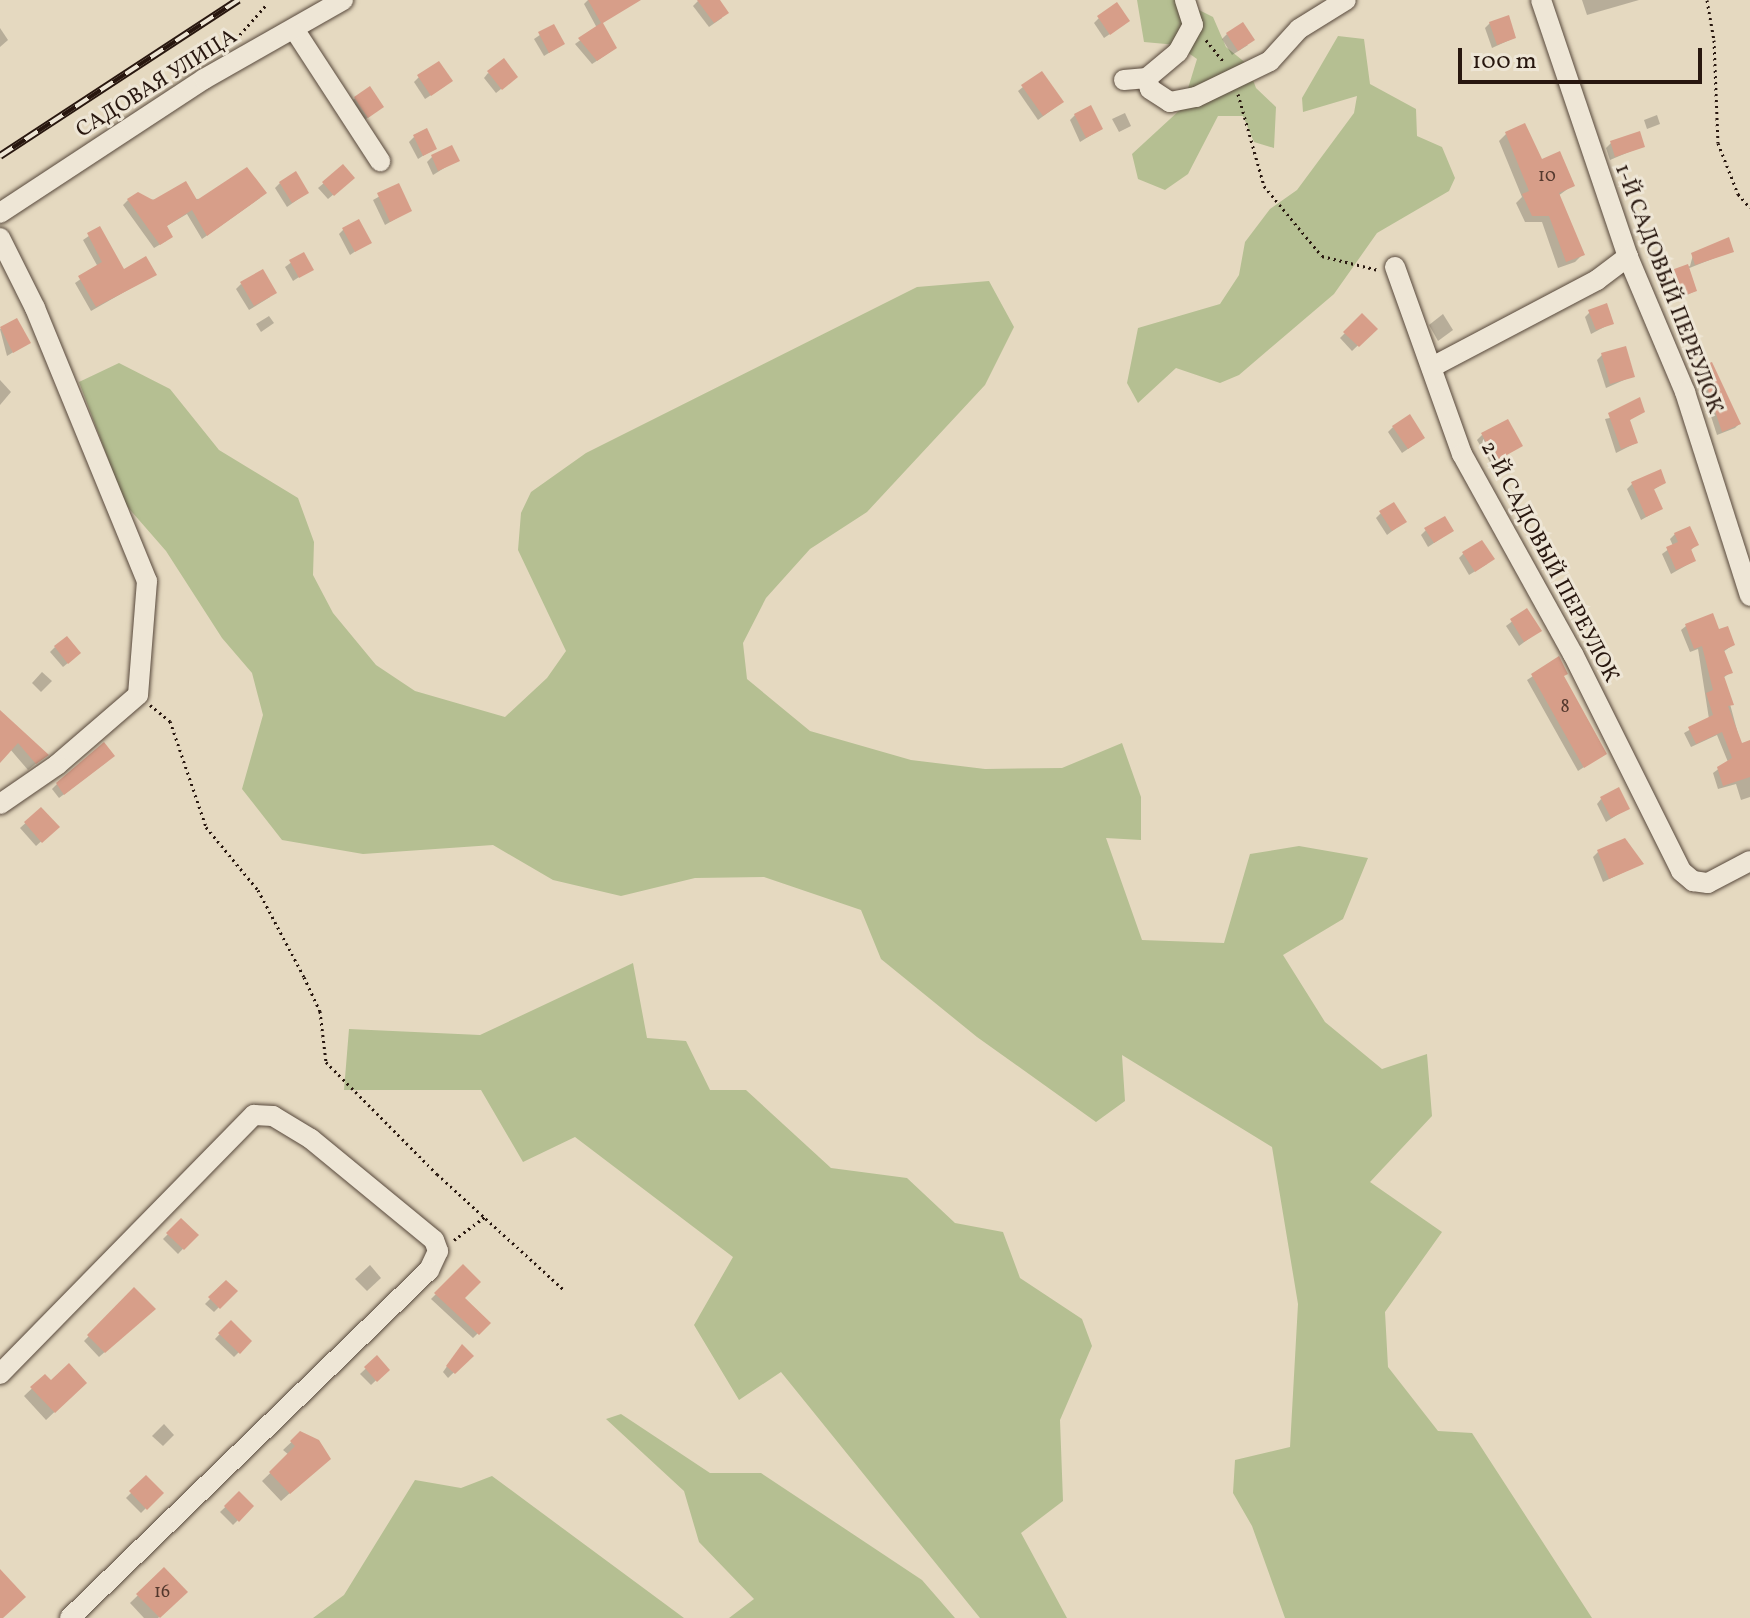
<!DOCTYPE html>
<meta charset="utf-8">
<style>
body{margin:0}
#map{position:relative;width:1750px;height:1618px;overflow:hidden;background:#e5d9c0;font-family:Vollkorn,serif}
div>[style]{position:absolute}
.green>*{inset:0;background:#b5bf92}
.shadow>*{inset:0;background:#0003}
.building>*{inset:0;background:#d79e89}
.path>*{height:3px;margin-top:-1.5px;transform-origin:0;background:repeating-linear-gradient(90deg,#28170f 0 2px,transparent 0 6px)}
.roads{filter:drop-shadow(0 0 2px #57483b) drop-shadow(0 0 2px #57483b)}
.minor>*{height:20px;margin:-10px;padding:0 10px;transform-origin:10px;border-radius:10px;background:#eee6d6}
.rail>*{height:8px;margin-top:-4px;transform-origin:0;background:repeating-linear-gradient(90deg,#eee6d6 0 15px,#28170f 0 30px);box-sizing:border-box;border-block:2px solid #28170f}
span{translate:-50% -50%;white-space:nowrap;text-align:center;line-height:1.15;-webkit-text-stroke:6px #eee6d6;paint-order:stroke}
.number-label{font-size:18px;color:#54392e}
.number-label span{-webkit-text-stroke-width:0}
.street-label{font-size:22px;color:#28170f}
.scale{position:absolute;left:1458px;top:48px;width:244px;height:36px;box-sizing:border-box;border:4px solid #28170f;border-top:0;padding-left:10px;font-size:24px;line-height:28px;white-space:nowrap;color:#28170f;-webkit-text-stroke:6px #eee6d6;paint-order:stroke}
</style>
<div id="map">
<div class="green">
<i style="clip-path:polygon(1137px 0,1179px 0,1213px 17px,1226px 47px,1247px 64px,1256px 88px,1276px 107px,1274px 148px,1254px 142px,1243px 116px,1218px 116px,1188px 174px,1165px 190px,1138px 179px,1132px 154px,1182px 108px,1197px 59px,1177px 45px,1144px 42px)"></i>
<i style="clip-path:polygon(1338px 36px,1364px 39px,1370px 84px,1416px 109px,1417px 136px,1442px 147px,1455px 178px,1449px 191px,1377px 233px,1334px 294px,1239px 375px,1220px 383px,1176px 368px,1138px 403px,1127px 383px,1138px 328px,1220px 304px,1239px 275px,1245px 242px,1270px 209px,1297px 190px,1354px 113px,1357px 96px,1303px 112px,1302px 98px)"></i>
<i style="clip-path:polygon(989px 281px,1014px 327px,985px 385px,867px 512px,810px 549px,766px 598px,743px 643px,747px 679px,810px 731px,911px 760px,985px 769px,1062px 768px,1122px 743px,1141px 797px,1141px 840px,1106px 838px,1142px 940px,1224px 943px,1250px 854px,1299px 846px,1368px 858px,1343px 919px,1283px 955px,1325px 1022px,1382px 1069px,1427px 1054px,1432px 1116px,1370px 1182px,1442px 1232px,1385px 1312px,1388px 1367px,1438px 1431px,1472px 1433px,1592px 1618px,1285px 1618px,1252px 1526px,1233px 1493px,1235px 1460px,1290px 1447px,1298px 1304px,1272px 1147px,1122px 1055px,1125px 1101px,1096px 1122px,977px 1037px,881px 959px,861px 910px,764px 877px,695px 878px,621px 896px,553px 880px,493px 845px,363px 854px,282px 840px,242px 789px,263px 715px,252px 673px,222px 638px,166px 551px,125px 504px,79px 382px,119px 363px,170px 389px,219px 450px,298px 498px,314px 542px,313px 575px,333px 613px,376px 665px,415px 691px,505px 717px,547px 678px,566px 651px,518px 550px,521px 513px,531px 492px,586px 453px,917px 287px)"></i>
<i style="clip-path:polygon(633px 963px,647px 1038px,686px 1041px,710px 1090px,746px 1090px,831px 1168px,907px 1178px,955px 1223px,1003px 1232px,1020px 1278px,1082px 1319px,1092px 1346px,1060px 1420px,1063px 1501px,1021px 1533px,1067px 1618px,980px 1618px,781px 1372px,739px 1400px,694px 1325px,733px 1257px,575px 1137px,523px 1162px,481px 1090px,344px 1090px,349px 1029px,480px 1035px)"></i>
<i style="clip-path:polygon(621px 1414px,710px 1473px,761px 1473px,922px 1580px,955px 1618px,729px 1618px,754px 1599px,699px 1542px,684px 1491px,606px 1419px)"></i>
<i style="clip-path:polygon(492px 1476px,684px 1618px,313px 1618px,344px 1595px,415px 1480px,461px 1488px)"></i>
</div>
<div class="shadow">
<i style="clip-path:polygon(588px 0,626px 0,601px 24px,610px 52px,592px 64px,575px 44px,597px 28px,584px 4px)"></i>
<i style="clip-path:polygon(699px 0,717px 0,722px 18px,709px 27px,693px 6px)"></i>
<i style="clip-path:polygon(1582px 0,1639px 0,1587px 15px)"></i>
<i style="clip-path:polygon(1099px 18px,1123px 25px,1104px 38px,1094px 23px)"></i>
<i style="clip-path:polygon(1490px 23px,1514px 38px,1492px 48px,1485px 28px)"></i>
<i style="clip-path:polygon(553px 26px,563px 44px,544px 56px,534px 39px)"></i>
<i style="clip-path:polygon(0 28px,8px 40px,0 47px)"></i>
<i style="clip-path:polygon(1227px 34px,1248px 45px,1232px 55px,1222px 39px)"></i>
<i style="clip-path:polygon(488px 73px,511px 81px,496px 93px,484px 78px)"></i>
<i style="clip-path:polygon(419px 77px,445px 86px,425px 99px,414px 82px)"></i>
<i style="clip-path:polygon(1023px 87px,1057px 106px,1038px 120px,1018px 91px)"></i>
<i style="clip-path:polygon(355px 98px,382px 107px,362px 122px,350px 103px)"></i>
<i style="clip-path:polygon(1125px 113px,1131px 126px,1119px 132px,1112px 119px)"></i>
<i style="clip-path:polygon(1075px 115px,1101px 129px,1080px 142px,1070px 120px)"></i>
<i style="clip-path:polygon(1657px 115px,1660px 124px,1647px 129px,1644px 120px)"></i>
<i style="clip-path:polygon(1506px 134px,1573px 185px,1558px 196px,1582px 255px,1575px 262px,1558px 268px,1542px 222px,1525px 222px,1516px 203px,1522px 197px,1499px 141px)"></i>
<i style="clip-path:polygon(414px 137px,435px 148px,418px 159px,409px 142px)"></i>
<i style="clip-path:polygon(1611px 143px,1643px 146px,1610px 160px,1606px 148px)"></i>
<i style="clip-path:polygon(432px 157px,457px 160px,433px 175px,427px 162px)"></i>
<i style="clip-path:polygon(343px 167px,347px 183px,328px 199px,318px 188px)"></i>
<i style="clip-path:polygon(280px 183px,307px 193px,287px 207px,275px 188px)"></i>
<i style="clip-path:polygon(398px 186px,409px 211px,385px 225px,373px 200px)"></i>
<i style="clip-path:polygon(260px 198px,202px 239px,187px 214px,165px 227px,166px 241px,154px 248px,123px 205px,128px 200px)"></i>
<i style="clip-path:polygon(99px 229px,123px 271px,154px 275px,91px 311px,75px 283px,98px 267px,83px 240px)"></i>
<i style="clip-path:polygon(344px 229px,369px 242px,350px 255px,339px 234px)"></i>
<i style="clip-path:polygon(1732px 251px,1687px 269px,1695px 291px,1671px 303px,1662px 279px,1667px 274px,1690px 266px,1693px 255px)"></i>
<i style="clip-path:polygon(303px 254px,311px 269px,293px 281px,285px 267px)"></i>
<i style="clip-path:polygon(241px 284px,270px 297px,249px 310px,236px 289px)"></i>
<i style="clip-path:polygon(1590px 312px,1612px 323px,1591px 334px,1585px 317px)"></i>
<i style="clip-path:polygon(1443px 314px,1453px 330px,1438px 341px,1429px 325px)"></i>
<i style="clip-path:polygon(269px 316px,274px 323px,261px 332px,256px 324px)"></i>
<i style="clip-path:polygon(1362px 316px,1375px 329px,1352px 351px,1340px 338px)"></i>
<i style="clip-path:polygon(16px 320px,28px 343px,7px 356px,0 329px)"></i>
<i style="clip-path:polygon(1602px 355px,1633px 376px,1606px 388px,1597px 360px)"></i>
<i style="clip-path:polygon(1701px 368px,1739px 424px,1735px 428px,1717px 435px,1697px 373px)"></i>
<i style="clip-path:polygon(0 380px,11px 392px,0 405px)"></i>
<i style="clip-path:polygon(1643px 411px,1628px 421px,1636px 443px,1616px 453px,1605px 419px)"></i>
<i style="clip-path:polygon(1393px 427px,1418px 442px,1402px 453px,1388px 432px)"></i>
<i style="clip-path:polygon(1482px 435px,1520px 445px,1491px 464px,1477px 440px)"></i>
<i style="clip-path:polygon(1664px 483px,1653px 490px,1661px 509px,1641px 520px,1627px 489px,1632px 484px)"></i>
<i style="clip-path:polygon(1381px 513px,1404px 522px,1387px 535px,1376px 518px)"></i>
<i style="clip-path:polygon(1426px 530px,1446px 535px,1428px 547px,1421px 535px)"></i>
<i style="clip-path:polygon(1675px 534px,1696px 545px,1690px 551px,1694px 561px,1671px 574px,1662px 554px,1673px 546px,1670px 539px)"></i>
<i style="clip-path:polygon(1464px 553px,1487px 564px,1469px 575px,1459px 558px)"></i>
<i style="clip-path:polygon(1526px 611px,1539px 631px,1519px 646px,1506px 626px)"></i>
<i style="clip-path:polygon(1686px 626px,1718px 632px,1733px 645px,1723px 652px,1731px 672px,1723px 678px,1741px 745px,1750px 743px,1750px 797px,1741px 800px,1736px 784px,1718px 789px,1713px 773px,1728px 762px,1717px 735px,1691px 747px,1684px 733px,1709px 719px,1698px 649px,1690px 652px,1681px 630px)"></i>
<i style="clip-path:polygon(55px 647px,74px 658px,63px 667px,50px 652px)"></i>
<i style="clip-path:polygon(1559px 659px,1562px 677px,1604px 754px,1578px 771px,1527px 680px)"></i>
<i style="clip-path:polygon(42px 672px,52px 681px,41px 692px,32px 683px)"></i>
<i style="clip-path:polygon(0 714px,39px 761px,28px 770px,10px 749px,0 760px)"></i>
<i style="clip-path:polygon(108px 761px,59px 798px,52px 789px,57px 784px)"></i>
<i style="clip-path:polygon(1601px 799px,1628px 808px,1606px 822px,1597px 804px)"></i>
<i style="clip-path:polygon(41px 809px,57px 827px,36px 846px,20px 828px)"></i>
<i style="clip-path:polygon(1598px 852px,1641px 864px,1603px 882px,1593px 857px)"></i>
<i style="clip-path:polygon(181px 1221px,196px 1235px,178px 1254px,163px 1239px)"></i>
<i style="clip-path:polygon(370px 1265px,381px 1278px,367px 1291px,355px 1279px)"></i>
<i style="clip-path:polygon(463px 1267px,463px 1298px,488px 1323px,473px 1338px,431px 1299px)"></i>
<i style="clip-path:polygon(226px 1283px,235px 1291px,214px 1312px,205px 1304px)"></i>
<i style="clip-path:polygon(134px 1290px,148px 1314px,99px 1357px,84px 1341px)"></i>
<i style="clip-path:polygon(231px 1322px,250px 1341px,234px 1357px,215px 1339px)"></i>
<i style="clip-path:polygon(458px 1351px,471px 1356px,448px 1378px,443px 1372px)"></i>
<i style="clip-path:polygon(377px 1358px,388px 1369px,371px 1385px,360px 1374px)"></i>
<i style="clip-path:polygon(45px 1376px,51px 1383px,85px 1383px,46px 1420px,24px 1396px)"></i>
<i style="clip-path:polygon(164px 1424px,174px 1435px,163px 1446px,152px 1436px)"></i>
<i style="clip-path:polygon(301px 1433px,318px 1442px,329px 1458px,281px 1501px,262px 1481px,289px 1455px,283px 1450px)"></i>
<i style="clip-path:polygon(146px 1478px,161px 1493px,141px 1513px,126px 1498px)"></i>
<i style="clip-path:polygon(239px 1494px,252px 1506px,233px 1525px,220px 1512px)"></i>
<i style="clip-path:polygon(164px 1570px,185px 1592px,158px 1618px,144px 1618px,130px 1603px)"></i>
</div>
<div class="building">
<i style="clip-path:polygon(588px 0,641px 0,603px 23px,617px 48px,597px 61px,578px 38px,601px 23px)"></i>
<i style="clip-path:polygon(697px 0,720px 0,729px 13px,714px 23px)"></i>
<i style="clip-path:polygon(1117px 2px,1130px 21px,1110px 35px,1097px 16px)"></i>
<i style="clip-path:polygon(1509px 15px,1516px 38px,1497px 45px,1489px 22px)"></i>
<i style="clip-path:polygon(1243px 22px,1255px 40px,1238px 51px,1226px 33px)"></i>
<i style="clip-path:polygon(554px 24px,565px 44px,549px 53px,538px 32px)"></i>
<i style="clip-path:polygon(504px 58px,518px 77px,502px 90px,487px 71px)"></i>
<i style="clip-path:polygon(439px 61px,453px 81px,431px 96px,417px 75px)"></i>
<i style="clip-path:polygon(1042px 71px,1064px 102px,1043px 116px,1021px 85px)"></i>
<i style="clip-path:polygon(370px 86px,384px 107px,368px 118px,354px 97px)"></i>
<i style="clip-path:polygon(1091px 105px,1103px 129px,1086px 138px,1074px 114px)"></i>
<i style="clip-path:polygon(1525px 123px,1542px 159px,1560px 151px,1575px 186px,1559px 193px,1585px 255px,1566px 262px,1549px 216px,1532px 216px,1522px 194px,1529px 191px,1505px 132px)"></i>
<i style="clip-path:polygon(427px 128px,437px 149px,423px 156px,413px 135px)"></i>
<i style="clip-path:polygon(1640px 131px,1645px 147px,1615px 157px,1610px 141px)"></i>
<i style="clip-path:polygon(452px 145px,460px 161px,438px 171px,431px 155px)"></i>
<i style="clip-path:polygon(343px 164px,355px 178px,334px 196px,322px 182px)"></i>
<i style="clip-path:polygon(247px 167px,267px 193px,207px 236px,192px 210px,167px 226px,173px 237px,160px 245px,127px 199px,138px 192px,153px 200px,186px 181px,197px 200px)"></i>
<i style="clip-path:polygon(296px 171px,309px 193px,292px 203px,279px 182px)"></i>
<i style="clip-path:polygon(399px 183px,412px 211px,390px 222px,377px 193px)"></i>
<i style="clip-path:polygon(359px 219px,372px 243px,355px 252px,342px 228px)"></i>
<i style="clip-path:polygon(100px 226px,124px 269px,146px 256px,157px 275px,96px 307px,78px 276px,102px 262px,87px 233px)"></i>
<i style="clip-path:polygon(1729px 237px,1734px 252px,1695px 265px,1691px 253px)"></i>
<i style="clip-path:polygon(304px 252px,314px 270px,299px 278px,289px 260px)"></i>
<i style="clip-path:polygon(1688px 264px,1697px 291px,1675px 299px,1666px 272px)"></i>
<i style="clip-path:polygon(263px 269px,277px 293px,254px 306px,240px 282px)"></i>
<i style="clip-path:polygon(1607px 303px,1614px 324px,1596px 330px,1588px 310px)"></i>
<i style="clip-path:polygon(1362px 313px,1378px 329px,1359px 347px,1343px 332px)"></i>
<i style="clip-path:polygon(17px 318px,31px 343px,13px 353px,0 327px)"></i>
<i style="clip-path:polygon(1626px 346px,1635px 377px,1610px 384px,1601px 353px)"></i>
<i style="clip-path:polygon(1712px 362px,1741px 424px,1722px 432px,1700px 366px)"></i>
<i style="clip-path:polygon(1640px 397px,1645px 412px,1630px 420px,1638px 443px,1621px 449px,1608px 413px)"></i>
<i style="clip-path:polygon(1410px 414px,1425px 438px,1408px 449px,1392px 426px)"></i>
<i style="clip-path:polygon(1508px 419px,1523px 446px,1496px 461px,1481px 433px)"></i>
<i style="clip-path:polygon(1661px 469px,1666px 483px,1654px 489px,1663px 509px,1646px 517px,1631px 482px)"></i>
<i style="clip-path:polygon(1394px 502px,1407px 522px,1392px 531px,1379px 511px)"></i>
<i style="clip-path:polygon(1445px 516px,1454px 531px,1434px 543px,1424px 528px)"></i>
<i style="clip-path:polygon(1690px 526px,1699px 545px,1691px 549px,1696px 561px,1676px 570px,1666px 547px,1678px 542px,1674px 533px)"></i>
<i style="clip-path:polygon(1482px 540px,1495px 559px,1475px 572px,1462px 552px)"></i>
<i style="clip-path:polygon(1527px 608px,1542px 631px,1524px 642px,1510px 619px)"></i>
<i style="clip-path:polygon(1713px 613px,1719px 629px,1728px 626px,1735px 645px,1724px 650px,1733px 673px,1724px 676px,1734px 705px,1728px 706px,1742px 743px,1750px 740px,1750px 777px,1723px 786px,1717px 767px,1732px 758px,1722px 732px,1696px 744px,1688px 727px,1713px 715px,1706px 693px,1713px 690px,1702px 646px,1694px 649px,1685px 624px)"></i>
<i style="clip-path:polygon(67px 636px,81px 653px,68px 664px,54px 646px)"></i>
<i style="clip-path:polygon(1559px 656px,1568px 674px,1564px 676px,1607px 754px,1584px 768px,1531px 674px)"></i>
<i style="clip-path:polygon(0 710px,49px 755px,36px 764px,18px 743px,0 763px)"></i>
<i style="clip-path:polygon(104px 742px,115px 756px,64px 795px,56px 783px)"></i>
<i style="clip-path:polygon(1619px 787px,1630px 809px,1611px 818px,1600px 797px)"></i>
<i style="clip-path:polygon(41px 807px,60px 827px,42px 843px,24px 822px)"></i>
<i style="clip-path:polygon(1625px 838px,1644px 864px,1609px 879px,1597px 850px)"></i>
<i style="clip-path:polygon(181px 1218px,199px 1235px,184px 1250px,166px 1233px)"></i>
<i style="clip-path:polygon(463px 1264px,481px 1282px,465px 1298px,491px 1323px,479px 1335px,434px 1293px)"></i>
<i style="clip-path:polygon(226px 1280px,238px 1291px,220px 1309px,208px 1297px)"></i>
<i style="clip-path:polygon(134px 1287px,156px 1309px,105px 1353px,87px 1335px)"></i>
<i style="clip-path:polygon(231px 1320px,252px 1341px,240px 1354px,218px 1333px)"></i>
<i style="clip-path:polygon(462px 1344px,474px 1356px,455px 1374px,446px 1366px)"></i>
<i style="clip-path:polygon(377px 1355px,390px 1370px,377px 1382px,364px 1367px)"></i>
<i style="clip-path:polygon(69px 1363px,87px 1383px,55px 1413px,30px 1387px,45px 1374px,51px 1380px)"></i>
<i style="clip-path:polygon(300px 1431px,319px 1440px,331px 1459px,290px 1494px,269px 1472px,295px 1446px,290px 1441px)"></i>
<i style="clip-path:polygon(146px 1475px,164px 1493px,147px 1510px,129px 1491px)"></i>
<i style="clip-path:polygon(239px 1491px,254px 1506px,239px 1522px,224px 1506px)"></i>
<i style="clip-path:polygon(164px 1567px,188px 1592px,160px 1618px,136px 1594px)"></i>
<i style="clip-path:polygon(0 1569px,26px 1597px,3px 1618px,0 1618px)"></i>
</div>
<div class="path">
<i style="left:1707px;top:0;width:41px;rotate:80.1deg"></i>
<i style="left:1714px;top:40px;width:103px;rotate:87.8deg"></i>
<i style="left:1718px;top:143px;width:55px;rotate:68.6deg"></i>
<i style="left:1738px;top:194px;width:18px;rotate:49deg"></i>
<i style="left:236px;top:39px;width:47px;rotate:-48.5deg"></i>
<i style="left:1206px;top:40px;width:28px;rotate:51deg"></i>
<i style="left:1238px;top:94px;width:96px;rotate:74.2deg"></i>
<i style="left:1264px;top:186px;width:91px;rotate:50.4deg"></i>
<i style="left:1322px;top:256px;width:58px;rotate:14deg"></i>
<i style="left:150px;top:705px;width:26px;rotate:39deg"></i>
<i style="left:170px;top:721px;width:112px;rotate:71.2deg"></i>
<i style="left:206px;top:827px;width:82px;rotate:50.5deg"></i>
<i style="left:258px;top:890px;width:98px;rotate:62.1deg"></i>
<i style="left:304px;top:977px;width:38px;rotate:65deg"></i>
<i style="left:320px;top:1011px;width:51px;rotate:83.3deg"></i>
<i style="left:326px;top:1062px;width:158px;rotate:45.3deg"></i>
<i style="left:437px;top:1174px;width:173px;rotate:42.4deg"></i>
<i style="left:454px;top:1240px;width:40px;rotate:-37deg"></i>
</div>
<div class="roads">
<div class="minor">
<i style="left:1541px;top:0;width:271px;rotate:71.3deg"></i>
<i style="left:1628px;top:257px;width:147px;rotate:67.1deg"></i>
<i style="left:1685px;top:392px;width:214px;rotate:72.3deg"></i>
<i style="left:294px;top:29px;width:158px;rotate:56.9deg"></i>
<i style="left:1147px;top:78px;width:40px;rotate:-40deg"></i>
<i style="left:1178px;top:52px;width:31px;rotate:-61deg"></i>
<i style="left:1193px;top:25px;width:26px;rotate:-108deg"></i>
<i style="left:1124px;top:80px;width:23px;rotate:-5deg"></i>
<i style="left:1147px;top:78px;width:11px;rotate:75deg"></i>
<i style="left:1150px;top:89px;width:24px;rotate:33deg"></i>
<i style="left:1170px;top:102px;width:26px;rotate:-11deg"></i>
<i style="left:1196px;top:97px;width:82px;rotate:-25.9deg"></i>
<i style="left:1270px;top:61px;width:43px;rotate:-47.8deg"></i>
<i style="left:1299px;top:29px;width:55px;rotate:-31.7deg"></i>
<i style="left:0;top:213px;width:244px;rotate:-33.3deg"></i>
<i style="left:204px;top:79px;width:160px;rotate:-29.6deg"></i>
<i style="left:0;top:238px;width:78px;rotate:63.4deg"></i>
<i style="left:35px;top:308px;width:295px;rotate:67.7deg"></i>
<i style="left:147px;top:581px;width:114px;rotate:94.5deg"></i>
<i style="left:138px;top:695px;width:107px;rotate:139.2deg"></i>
<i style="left:57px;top:765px;width:69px;rotate:145.6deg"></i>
<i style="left:1395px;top:267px;width:199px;rotate:70.3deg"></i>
<i style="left:1462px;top:454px;width:229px;rotate:61deg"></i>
<i style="left:1573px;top:654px;width:242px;rotate:63.5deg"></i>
<i style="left:1681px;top:871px;width:16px;rotate:40deg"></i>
<i style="left:1693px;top:881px;width:15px;rotate:8deg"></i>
<i style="left:1708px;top:883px;width:47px;rotate:-27.6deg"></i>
<i style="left:1432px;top:367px;width:187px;rotate:-27.8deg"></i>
<i style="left:1597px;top:280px;width:39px;rotate:-37deg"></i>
<i style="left:0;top:1374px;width:363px;rotate:-45.6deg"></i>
<i style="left:254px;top:1115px;width:19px;rotate:3deg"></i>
<i style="left:273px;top:1116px;width:44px;rotate:31.2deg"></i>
<i style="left:311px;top:1139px;width:159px;rotate:39.4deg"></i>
<i style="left:434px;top:1240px;width:12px;rotate:70deg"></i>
<i style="left:438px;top:1251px;width:21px;rotate:115deg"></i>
<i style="left:429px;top:1270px;width:500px;rotate:135.9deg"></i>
</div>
</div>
<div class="rail">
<i style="left:0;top:156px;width:285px;rotate:-33.2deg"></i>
</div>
<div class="number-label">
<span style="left:1547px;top:177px">10</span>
<span style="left:1565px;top:708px">8</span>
<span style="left:162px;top:1593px">16</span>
</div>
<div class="street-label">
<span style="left:157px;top:84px;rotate:-32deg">САДОВАЯ УЛИЦА</span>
<span style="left:1668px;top:289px;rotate:69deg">1-Й САДОВЫЙ ПЕРЕУЛОК</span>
<span style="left:1549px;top:562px;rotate:62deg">2-Й САДОВЫЙ ПЕРЕУЛОК</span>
</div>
<div class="scale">100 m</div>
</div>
